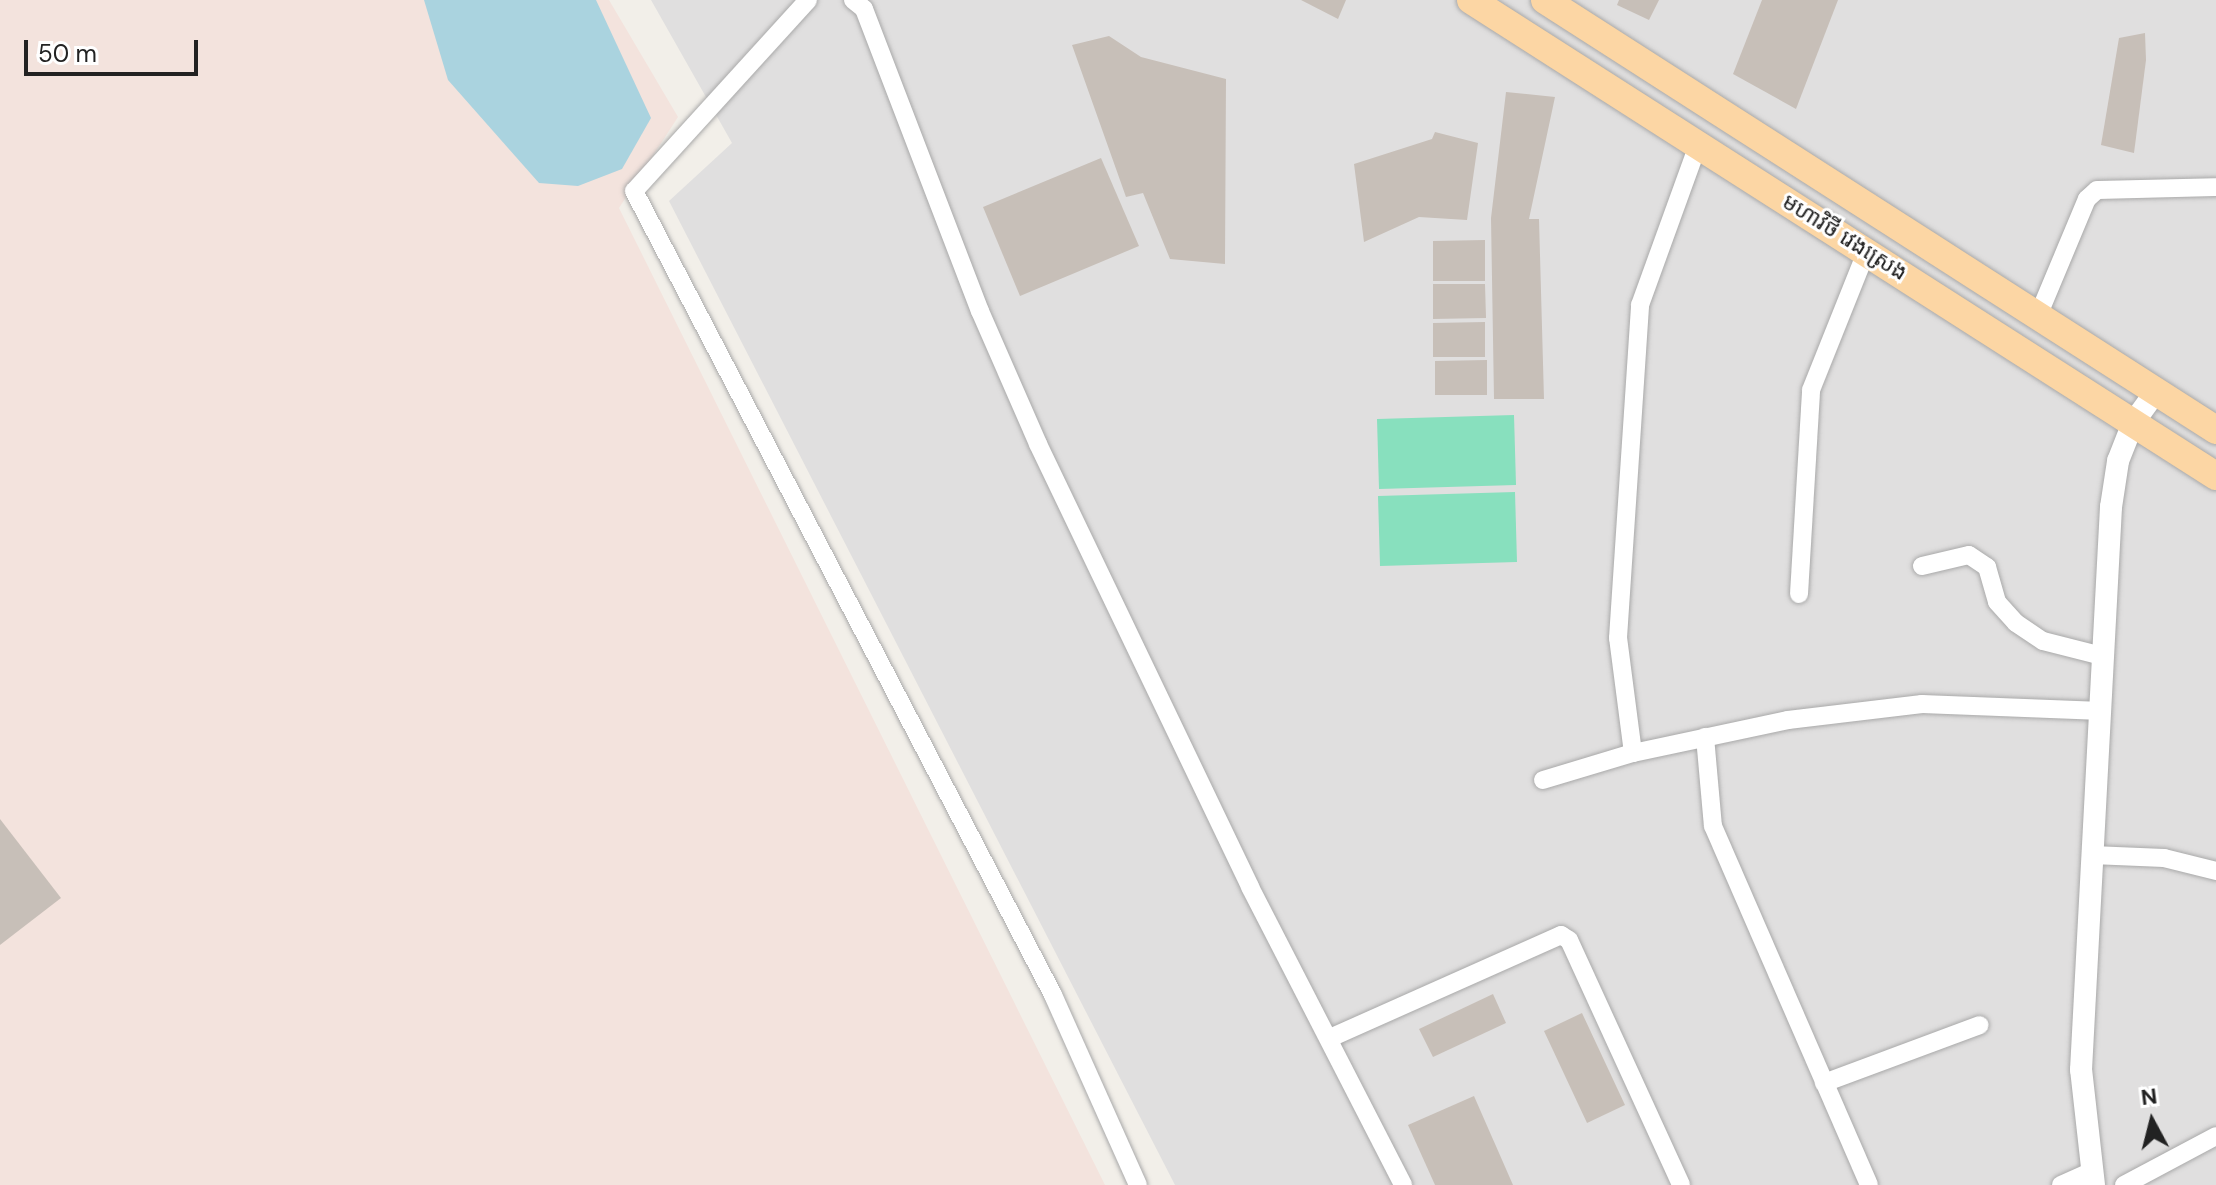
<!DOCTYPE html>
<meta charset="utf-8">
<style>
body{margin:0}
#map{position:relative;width:2216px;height:1185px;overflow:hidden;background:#f2efe9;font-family:"DM Sans","Noto Sans Khmer",sans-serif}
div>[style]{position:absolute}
.residential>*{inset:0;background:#e0dfdf}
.military>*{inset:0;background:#f3e3dd}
.pitch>*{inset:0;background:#88e0be}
.water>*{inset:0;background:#aad3df}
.building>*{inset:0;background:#c7bfb8}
.roads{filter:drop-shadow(0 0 2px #a9a9a9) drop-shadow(0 0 2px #a9a9a9)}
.minor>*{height:18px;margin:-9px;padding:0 9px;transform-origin:9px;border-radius:9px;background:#fff}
.tertiary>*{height:22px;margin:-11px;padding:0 11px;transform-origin:11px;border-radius:11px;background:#fff}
.primary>*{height:28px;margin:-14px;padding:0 14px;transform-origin:14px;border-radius:14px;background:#fcd6a4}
span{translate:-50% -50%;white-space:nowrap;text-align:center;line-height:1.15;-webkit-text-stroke:6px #fff;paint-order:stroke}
.street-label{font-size:22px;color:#222}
.north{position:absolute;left:2112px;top:1081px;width:80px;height:80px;-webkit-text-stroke:6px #fff;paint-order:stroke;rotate:353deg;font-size:22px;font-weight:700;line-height:32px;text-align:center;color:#222}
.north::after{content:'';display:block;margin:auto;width:28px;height:36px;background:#222;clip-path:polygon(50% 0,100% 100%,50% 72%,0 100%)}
.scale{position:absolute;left:24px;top:40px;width:174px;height:36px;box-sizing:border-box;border:4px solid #222;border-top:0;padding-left:10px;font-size:24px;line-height:28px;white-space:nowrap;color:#222;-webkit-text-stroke:6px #fff;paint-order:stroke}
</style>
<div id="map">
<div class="residential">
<i style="clip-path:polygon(651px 0,2216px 0,2216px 1185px,1175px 1185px,669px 201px,732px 143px)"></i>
</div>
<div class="military">
<i style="clip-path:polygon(0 0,609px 0,678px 117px,619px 208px,1105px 1185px,0 1185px)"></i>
</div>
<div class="pitch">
<i style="clip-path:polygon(1514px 415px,1516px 485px,1379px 489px,1377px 419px)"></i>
<i style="clip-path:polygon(1515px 492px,1517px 562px,1380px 566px,1378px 496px)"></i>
</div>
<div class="water">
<i style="clip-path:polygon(424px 0,596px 0,651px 118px,622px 169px,578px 186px,539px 183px,448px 80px)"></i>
</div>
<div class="building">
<i style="clip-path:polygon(1301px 0,1346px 0,1338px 19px)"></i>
<i style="clip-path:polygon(1619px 0,1659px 0,1649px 20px,1617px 5px)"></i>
<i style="clip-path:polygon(1762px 0,1838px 0,1796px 109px,1733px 74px)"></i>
<i style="clip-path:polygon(2145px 33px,2146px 60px,2134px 153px,2101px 145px,2119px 38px)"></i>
<i style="clip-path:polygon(1109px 36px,1141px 57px,1226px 79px,1225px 264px,1170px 259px,1143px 193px,1126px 197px,1072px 45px)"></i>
<i style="clip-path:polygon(1506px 92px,1555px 97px,1529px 219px,1539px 219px,1544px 399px,1494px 399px,1491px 218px)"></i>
<i style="clip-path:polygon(1435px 132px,1478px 143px,1467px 220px,1419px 217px,1364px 242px,1354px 164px,1432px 139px)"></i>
<i style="clip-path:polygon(1101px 158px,1139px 246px,1020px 296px,983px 207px)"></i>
<i style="clip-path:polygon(1485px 240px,1485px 281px,1433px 281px,1433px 241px)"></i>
<i style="clip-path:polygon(1433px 284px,1485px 284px,1486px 318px,1433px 319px)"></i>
<i style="clip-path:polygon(1485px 322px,1485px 357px,1433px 357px,1433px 323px)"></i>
<i style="clip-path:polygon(1487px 360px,1487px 395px,1435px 395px,1435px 361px)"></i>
<i style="clip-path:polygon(0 819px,61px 898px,0 945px)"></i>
<i style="clip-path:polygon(1493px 994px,1506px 1023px,1433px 1057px,1419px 1029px)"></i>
<i style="clip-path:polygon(1582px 1013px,1625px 1105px,1587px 1123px,1544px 1031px)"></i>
<i style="clip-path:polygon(1474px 1096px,1513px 1185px,1435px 1185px,1408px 1125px)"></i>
</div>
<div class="roads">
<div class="minor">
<i style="left:808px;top:0;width:258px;rotate:132.3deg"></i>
<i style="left:634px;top:191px;width:907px;rotate:62.47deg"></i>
<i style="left:1053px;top:995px;width:208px;rotate:65.9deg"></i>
<i style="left:853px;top:0;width:14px;rotate:39deg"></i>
<i style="left:864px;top:9px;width:324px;rotate:69deg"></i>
<i style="left:980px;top:311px;width:145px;rotate:66.4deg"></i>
<i style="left:1038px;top:444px;width:491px;rotate:64.4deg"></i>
<i style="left:1250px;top:887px;width:335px;rotate:62.8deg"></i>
<i style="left:2038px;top:316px;width:127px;rotate:-67.3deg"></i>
<i style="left:2087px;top:199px;width:13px;rotate:-42deg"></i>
<i style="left:2097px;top:190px;width:119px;rotate:-1.4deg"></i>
<i style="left:1922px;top:566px;width:48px;rotate:-13.2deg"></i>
<i style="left:1969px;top:555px;width:22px;rotate:34deg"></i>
<i style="left:1987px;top:567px;width:36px;rotate:74deg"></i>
<i style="left:1997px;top:602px;width:28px;rotate:48deg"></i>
<i style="left:2016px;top:623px;width:32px;rotate:34deg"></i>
<i style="left:2043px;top:641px;width:61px;rotate:14.3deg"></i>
<i style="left:1799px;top:594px;width:204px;rotate:-86.6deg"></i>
<i style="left:1811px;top:390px;width:151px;rotate:-68.2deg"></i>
<i style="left:1705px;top:737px;width:89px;rotate:84.9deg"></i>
<i style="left:1713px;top:826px;width:391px;rotate:66.5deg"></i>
<i style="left:1633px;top:753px;width:116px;rotate:-97.4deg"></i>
<i style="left:1618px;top:638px;width:334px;rotate:-86.2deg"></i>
<i style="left:1640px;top:305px;width:170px;rotate:-70.1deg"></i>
<i style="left:1543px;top:780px;width:94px;rotate:-16.7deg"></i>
<i style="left:1633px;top:753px;width:158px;rotate:-12deg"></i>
<i style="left:1788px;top:720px;width:135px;rotate:-6.8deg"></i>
<i style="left:1922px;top:704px;width:180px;rotate:2.2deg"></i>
<i style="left:2092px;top:855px;width:72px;rotate:2.4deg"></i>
<i style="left:2164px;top:858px;width:54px;rotate:14deg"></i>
<i style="left:1330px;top:1038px;width:253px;rotate:-24deg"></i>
<i style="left:1561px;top:935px;width:9px;rotate:32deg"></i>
<i style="left:1569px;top:940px;width:269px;rotate:65.4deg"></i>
<i style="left:1824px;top:1083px;width:166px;rotate:-20.4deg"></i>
<i style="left:2061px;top:1185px;width:35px;rotate:-24deg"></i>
<i style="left:2124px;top:1185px;width:104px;rotate:-28deg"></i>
</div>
<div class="tertiary">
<i style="left:2094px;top:1185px;width:116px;rotate:-96.4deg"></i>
<i style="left:2081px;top:1070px;width:564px;rotate:-86.95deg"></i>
<i style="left:2111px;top:507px;width:47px;rotate:-81.3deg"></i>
<i style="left:2118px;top:461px;width:41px;rotate:-68.5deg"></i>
<i style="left:2133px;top:423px;width:39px;rotate:-54deg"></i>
</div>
<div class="primary">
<i style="left:1471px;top:0;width:884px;rotate:32.58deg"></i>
<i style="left:1545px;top:0;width:797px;rotate:32.65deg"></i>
</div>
</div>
<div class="street-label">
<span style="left:1845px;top:237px;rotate:32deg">មហាវិថី វេងស្រេង</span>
</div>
<div class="north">N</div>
<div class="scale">50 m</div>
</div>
